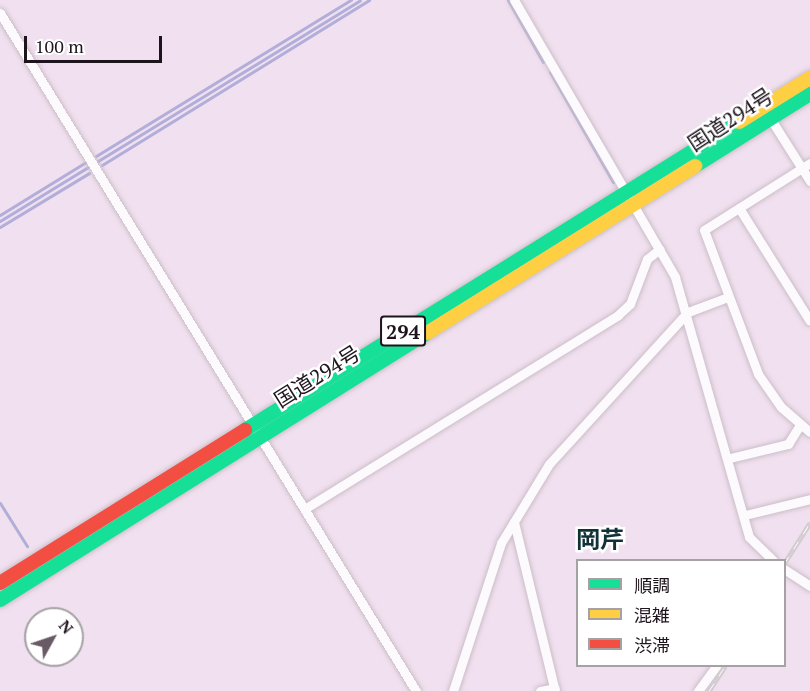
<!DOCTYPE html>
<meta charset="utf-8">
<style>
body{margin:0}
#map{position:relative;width:810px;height:691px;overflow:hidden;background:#f1e0ef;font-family:"PT Serif","Noto Sans JP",serif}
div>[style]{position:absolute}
.stream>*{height:3px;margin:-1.5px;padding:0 1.5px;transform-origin:1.5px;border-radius:1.5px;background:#b2aeda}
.roads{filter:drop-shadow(0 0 2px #cabec8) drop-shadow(0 0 2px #cabec8)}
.street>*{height:9px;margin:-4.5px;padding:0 4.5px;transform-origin:4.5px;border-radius:4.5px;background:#fdfafd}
.fast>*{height:14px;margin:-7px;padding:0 7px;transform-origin:7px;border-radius:7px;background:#16e098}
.slow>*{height:14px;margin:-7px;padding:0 7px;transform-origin:7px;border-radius:7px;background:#ffcf43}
.jam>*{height:14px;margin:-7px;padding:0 7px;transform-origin:7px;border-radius:7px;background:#f24e42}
.rail>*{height:5px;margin-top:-2.5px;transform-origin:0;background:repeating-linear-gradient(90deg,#fff 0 9px,#d2ccd0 0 18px);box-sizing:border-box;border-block:2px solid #d2ccd0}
span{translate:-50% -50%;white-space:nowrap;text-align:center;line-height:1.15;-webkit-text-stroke:5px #fff;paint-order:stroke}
.shield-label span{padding:2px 4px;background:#fff;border:2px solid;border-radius:4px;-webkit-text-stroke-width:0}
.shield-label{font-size:20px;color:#1e141d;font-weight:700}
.street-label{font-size:21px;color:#1e141d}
.quarter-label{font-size:24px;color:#103137;font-weight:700}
.legend{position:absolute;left:576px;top:559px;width:210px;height:108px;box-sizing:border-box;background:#fff;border:2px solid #a5a1a5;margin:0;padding:8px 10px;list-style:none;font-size:18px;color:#1e141d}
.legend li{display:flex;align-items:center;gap:12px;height:30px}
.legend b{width:30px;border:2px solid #a5a1a5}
.north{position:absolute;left:24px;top:607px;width:60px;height:60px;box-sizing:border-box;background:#fff;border:2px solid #a5a1a5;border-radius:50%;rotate:50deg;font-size:16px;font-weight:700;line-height:24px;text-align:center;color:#1e141d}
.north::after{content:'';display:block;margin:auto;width:21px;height:27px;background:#685b66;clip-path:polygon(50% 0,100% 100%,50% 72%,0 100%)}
.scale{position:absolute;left:24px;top:36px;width:138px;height:27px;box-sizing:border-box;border:3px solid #1e141d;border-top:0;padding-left:8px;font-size:18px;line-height:21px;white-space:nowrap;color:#1e141d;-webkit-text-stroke:4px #fff;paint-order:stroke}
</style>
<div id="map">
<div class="stream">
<i style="left:508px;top:0;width:71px;rotate:60.6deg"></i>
<i style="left:550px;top:72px;width:127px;rotate:60.2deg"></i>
<i style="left:96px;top:156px;width:299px;rotate:-31.5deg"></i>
<i style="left:102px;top:165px;width:314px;rotate:-31.7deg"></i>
<i style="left:0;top:215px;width:101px;rotate:-31.6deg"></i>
<i style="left:0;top:221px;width:422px;rotate:-31.5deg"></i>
<i style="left:0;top:227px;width:104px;rotate:-31.2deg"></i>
<i style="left:0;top:503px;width:51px;rotate:57.9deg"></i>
</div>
<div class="roads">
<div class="street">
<i style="left:514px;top:0;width:320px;rotate:59.8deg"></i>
<i style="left:675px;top:277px;width:270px;rotate:74.1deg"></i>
<i style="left:749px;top:537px;width:33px;rotate:44deg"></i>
<i style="left:0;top:13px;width:795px;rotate:58.47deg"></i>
<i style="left:770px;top:118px;width:75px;rotate:57.6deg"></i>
<i style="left:810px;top:163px;width:125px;rotate:147.7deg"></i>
<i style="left:704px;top:230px;width:154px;rotate:69.4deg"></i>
<i style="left:758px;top:374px;width:40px;rotate:55.1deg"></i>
<i style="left:781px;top:407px;width:38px;rotate:41deg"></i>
<i style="left:739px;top:208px;width:133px;rotate:57.9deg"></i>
<i style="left:730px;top:458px;width:60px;rotate:-13.6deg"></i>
<i style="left:788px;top:444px;width:22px;rotate:-58deg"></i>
<i style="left:306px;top:508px;width:367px;rotate:-31.7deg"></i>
<i style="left:618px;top:315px;width:16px;rotate:-43deg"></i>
<i style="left:630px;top:304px;width:48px;rotate:-69.3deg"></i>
<i style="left:647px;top:259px;width:16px;rotate:-38deg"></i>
<i style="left:745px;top:515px;width:67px;rotate:-13.8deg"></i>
<i style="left:514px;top:522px;width:174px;rotate:76.4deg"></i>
<i style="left:784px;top:569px;width:31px;rotate:33deg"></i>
<i style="left:453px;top:691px;width:156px;rotate:-72deg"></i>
<i style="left:501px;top:543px;width:92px;rotate:-58.7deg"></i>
<i style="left:549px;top:464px;width:206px;rotate:-47.6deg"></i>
<i style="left:688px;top:312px;width:43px;rotate:-20.6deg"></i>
<i style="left:540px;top:691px;width:15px;rotate:-11deg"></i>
<i style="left:698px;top:691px;width:31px;rotate:-54deg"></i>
</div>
<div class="fast">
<i style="left:695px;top:166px;width:136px;rotate:-32.1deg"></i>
<i style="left:245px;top:430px;width:582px;rotate:-31.94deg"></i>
<i style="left:0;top:600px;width:504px;rotate:-32.02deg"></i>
</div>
<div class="slow">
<i style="left:739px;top:122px;width:84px;rotate:-31.8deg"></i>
<i style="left:427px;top:333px;width:316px;rotate:-31.9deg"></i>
</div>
<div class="jam">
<i style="left:0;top:583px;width:289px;rotate:-32deg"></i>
</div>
</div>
<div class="rail">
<i style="left:784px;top:564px;width:49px;rotate:-57.6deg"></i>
<i style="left:709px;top:691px;width:30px;rotate:-57deg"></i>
</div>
<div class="shield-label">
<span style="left:403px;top:331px">294</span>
</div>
<div class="street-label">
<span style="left:730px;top:119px;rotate:-33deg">国道294号</span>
<span style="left:317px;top:376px;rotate:-32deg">国道294号</span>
</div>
<div class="quarter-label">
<span style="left:600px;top:540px">岡芹</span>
</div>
<ul class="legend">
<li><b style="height:8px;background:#16e098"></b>順調</li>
<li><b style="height:8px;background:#ffcf43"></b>混雑</li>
<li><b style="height:8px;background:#f24e42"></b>渋滞</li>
</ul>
<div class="north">N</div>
<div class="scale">100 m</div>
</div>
